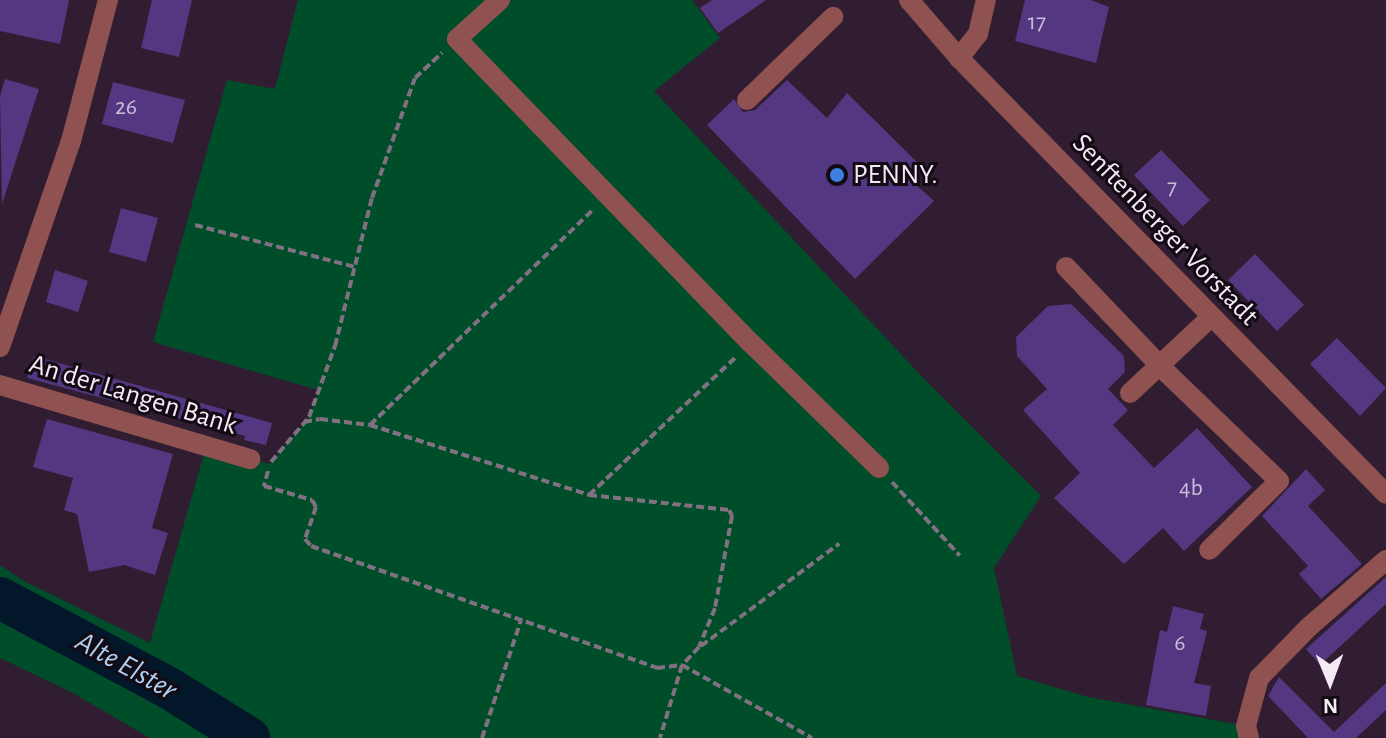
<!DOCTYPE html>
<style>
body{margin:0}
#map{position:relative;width:1386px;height:738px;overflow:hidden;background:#301d32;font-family:"Alegreya Sans",sans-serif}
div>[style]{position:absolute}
.green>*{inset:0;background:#004e29}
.river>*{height:42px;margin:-21px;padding:0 21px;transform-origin:21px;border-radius:21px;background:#03172b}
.building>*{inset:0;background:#533781}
.path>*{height:4px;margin-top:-2px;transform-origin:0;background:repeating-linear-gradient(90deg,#817082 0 8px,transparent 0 12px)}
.minor>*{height:20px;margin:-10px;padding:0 10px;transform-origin:10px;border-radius:10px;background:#8f5250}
.dots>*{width:22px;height:22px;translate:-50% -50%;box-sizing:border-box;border:4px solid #130b14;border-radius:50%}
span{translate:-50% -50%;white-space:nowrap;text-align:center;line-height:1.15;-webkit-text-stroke:6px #130b14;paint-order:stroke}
.number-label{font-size:24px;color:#cdbcd9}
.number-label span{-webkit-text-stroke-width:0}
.poi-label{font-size:28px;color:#f6e9f6}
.left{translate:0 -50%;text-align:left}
.street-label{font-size:28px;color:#f6e9f6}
.water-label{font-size:30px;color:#adcff1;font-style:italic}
.north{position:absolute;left:1290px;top:642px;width:80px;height:80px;-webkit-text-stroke:6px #130b14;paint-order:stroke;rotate:179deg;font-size:22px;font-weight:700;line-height:32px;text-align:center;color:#f6e9f6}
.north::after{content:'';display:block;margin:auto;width:28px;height:36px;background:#f6e9f6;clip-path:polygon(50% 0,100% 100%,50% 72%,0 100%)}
</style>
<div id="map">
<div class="green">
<i style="clip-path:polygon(298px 0,692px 0,720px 38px,654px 91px,929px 384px,1041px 496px,994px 568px,1017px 676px,1088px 697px,1246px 726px,1249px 738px,150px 738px,73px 693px,0 658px,0 565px,22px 580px,150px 643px,206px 447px,270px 464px,309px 417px,318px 390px,153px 342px,227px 80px,275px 89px)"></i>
</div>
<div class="river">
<i style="left:0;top:598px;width:195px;rotate:28.1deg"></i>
<i style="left:172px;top:690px;width:91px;rotate:31.9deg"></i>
</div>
<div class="building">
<i style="clip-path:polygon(0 0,69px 0,60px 44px,0 31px)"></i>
<i style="clip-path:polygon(152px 0,192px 0,179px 57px,141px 48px)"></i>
<i style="clip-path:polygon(712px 0,766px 0,718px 33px,700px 8px)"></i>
<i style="clip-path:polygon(1025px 0,1091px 0,1109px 7px,1096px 63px,1015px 41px)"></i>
<i style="clip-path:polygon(5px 79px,39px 89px,2px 204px,0 96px)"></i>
<i style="clip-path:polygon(787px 80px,827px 118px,847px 93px,924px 169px,912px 181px,934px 201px,855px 279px,707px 125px,734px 99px,743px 112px,755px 110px)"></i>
<i style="clip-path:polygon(113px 82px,185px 100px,173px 143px,102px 124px)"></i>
<i style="clip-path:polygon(1161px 150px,1210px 200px,1183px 226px,1134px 175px)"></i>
<i style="clip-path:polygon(121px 208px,158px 218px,146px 262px,109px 252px)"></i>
<i style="clip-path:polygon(1255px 254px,1304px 305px,1277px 331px,1228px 280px)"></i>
<i style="clip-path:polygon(55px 270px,88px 281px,78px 312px,46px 302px)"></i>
<i style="clip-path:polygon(1071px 304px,1124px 356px,1125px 372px,1108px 389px,1128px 410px,1113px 425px,1154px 468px,1197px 428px,1252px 487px,1184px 551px,1163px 528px,1124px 564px,1054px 498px,1080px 473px,1023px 410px,1047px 389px,1017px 356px,1016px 337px,1048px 306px)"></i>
<i style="clip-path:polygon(1337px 338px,1386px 388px,1360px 416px,1310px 364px)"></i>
<i style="clip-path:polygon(34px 356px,272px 423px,266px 445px,244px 440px,245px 436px,27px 378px)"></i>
<i style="clip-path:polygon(47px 419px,173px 454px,152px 528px,168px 533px,155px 575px,124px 565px,89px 572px,77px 514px,64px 510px,73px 478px,33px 467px)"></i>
<i style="clip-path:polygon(1306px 469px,1325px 490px,1308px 506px,1362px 564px,1321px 599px,1299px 574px,1308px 566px,1262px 516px)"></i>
<i style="clip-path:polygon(1386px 577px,1386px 604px,1320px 665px,1306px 649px)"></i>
<i style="clip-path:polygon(1173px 606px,1204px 614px,1200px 629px,1207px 631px,1194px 683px,1211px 686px,1206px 716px,1146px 705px,1160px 630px,1167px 632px)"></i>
<i style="clip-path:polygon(1279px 677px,1334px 732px,1386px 683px,1386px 710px,1356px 738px,1308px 738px,1268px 696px)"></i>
</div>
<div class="path">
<i style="left:195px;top:225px;width:165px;rotate:14.7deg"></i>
<i style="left:304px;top:422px;width:16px;rotate:-11deg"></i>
<i style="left:320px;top:419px;width:50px;rotate:6.8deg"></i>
<i style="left:370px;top:425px;width:230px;rotate:17.7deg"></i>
<i style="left:589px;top:495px;width:141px;rotate:6.1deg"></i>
<i style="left:729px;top:510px;width:7px;rotate:63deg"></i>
<i style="left:732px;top:516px;width:94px;rotate:100.5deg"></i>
<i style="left:715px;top:608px;width:42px;rotate:112.3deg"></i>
<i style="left:699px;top:647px;width:25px;rotate:133deg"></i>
<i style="left:682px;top:665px;width:76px;rotate:106.8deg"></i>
<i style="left:370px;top:425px;width:310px;rotate:-44deg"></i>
<i style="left:271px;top:462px;width:59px;rotate:-49.8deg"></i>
<i style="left:309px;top:417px;width:76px;rotate:-69.9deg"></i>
<i style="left:335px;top:346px;width:153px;rotate:-76deg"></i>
<i style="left:372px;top:198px;width:127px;rotate:-70.3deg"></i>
<i style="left:415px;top:78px;width:37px;rotate:-43deg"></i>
<i style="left:268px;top:471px;width:16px;rotate:105deg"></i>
<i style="left:264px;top:486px;width:50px;rotate:16.3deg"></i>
<i style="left:312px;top:500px;width:8px;rotate:60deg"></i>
<i style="left:316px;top:507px;width:34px;rotate:109deg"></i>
<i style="left:305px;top:539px;width:9px;rotate:49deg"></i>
<i style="left:311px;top:546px;width:367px;rotate:19.4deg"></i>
<i style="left:657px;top:668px;width:25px;rotate:-7deg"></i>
<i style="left:682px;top:665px;width:149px;rotate:29.3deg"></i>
<i style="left:892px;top:482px;width:100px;rotate:47.4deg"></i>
<i style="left:589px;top:495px;width:202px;rotate:-43.2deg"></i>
<i style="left:701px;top:646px;width:172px;rotate:-36.5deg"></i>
<i style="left:482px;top:738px;width:124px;rotate:-71.7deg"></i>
</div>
<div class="minor">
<i style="left:500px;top:0;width:58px;rotate:137.8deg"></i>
<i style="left:457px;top:39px;width:423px;rotate:46deg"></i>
<i style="left:751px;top:343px;width:179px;rotate:44.3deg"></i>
<i style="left:909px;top:0;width:77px;rotate:49.2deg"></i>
<i style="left:959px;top:58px;width:610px;rotate:45.6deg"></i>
<i style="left:959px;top:58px;width:31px;rotate:-52deg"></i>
<i style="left:978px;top:34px;width:35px;rotate:-77deg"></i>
<i style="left:747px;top:100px;width:120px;rotate:-44deg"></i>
<i style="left:1066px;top:267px;width:148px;rotate:46.4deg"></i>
<i style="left:1168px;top:374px;width:154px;rotate:43.9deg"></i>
<i style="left:1279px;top:481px;width:98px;rotate:135.4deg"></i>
<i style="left:0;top:347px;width:218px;rotate:-71deg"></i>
<i style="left:71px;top:141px;width:146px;rotate:-75.3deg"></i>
<i style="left:0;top:385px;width:261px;rotate:16.5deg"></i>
<i style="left:1130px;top:393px;width:110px;rotate:-43.2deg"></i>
<i style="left:1249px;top:738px;width:12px;rotate:-104deg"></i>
<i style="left:1246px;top:726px;width:50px;rotate:-74.8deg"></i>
<i style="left:1259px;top:678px;width:73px;rotate:-45.6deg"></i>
<i style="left:1310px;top:626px;width:101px;rotate:-41deg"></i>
</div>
<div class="dots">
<i style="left:837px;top:175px;background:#3f7fe0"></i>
</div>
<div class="number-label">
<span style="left:1037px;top:23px">17</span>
<span style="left:126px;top:108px">26</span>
<span style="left:1172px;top:188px">7</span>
<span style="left:1191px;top:489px">4b</span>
<span style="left:1180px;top:644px">6</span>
</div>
<div class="poi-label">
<span class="left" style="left:853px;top:175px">PENNY.</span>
</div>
<div class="street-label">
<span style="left:1165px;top:230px;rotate:46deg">Senftenberger Vorstadt</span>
<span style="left:133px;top:395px;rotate:17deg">An der Langen Bank</span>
</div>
<div class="water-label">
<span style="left:126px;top:666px;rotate:29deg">Alte Elster</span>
</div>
<div class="north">N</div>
</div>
